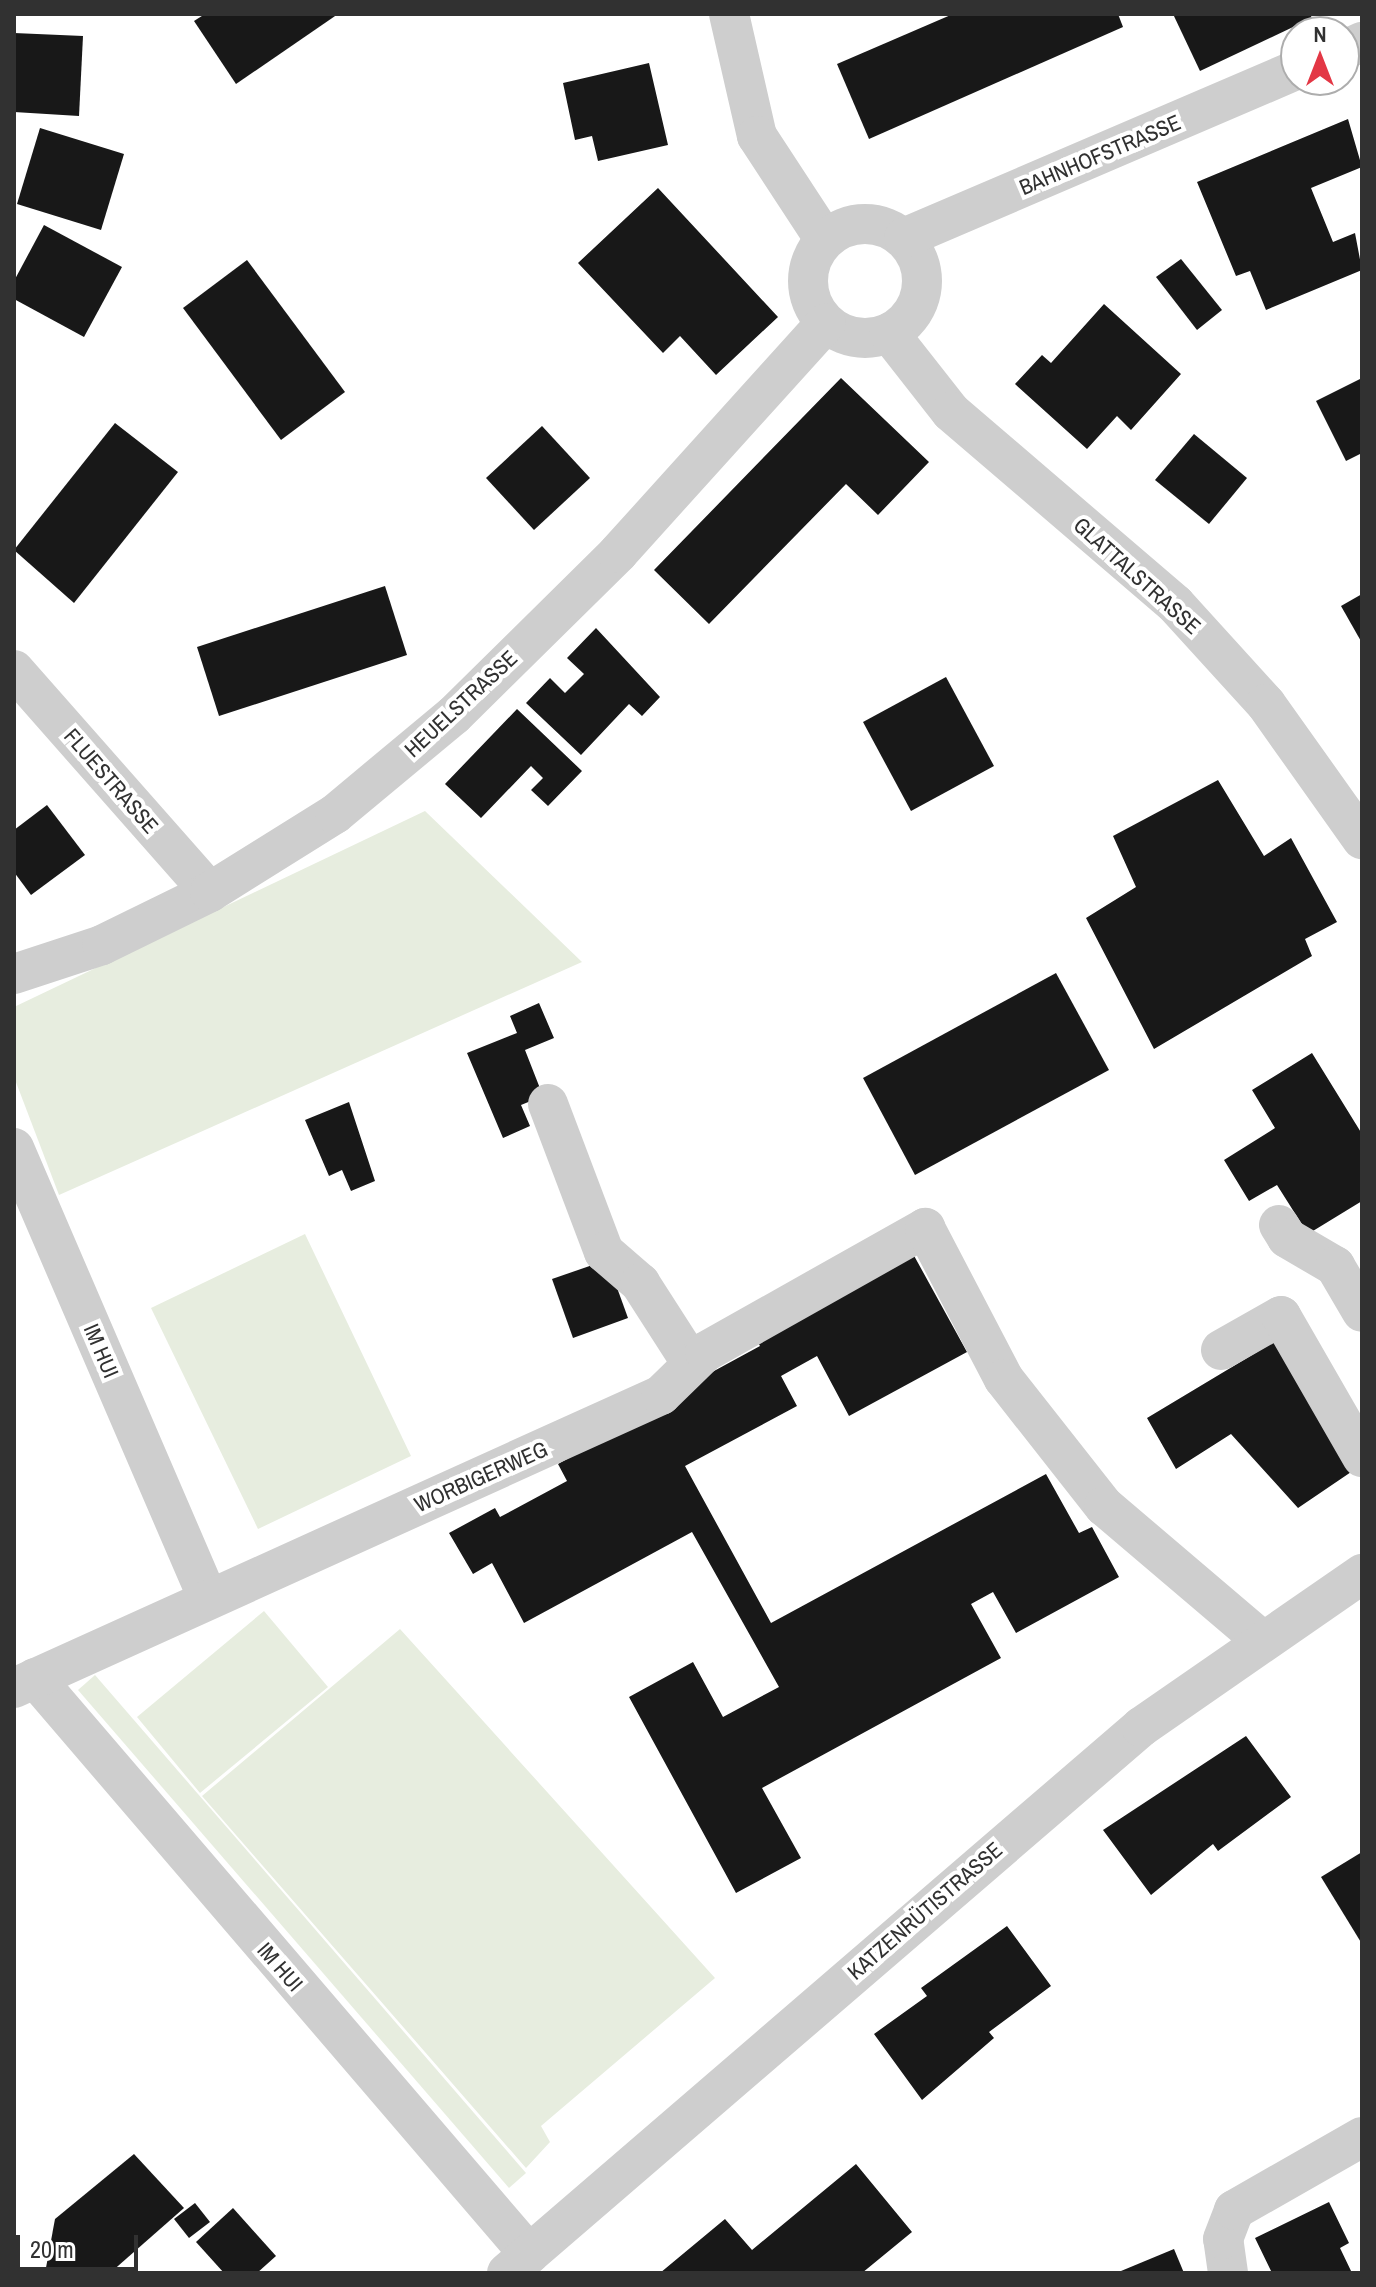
<!DOCTYPE html>
<meta charset="utf-8">
<style>
body{margin:0}
#map{position:relative;width:1376px;height:2287px;overflow:hidden;background:#fff;font-family:"Archivo Narrow",sans-serif}
div>[style]{position:absolute}
.green>*{inset:0;background:#e7eddf}
.building>*{inset:0;background:#181818}
.minor>*{height:40px;margin:-20px;padding:0 20px;transform-origin:20px;border-radius:20px;background:#cecece}
.minor>.ring{margin:-20px;padding:0;box-sizing:content-box;background:none;border:40px solid #cecece;border-radius:50%}
span{translate:-50% -50%;white-space:nowrap;text-align:center;line-height:1.15;-webkit-text-stroke:8px #fff;paint-order:stroke}
.street-label{font-size:22px;color:#313131}
.frame{position:absolute;inset:0;border:16px solid #313131;pointer-events:none}
.north{position:absolute;left:1280px;top:16px;width:80px;height:80px;box-sizing:border-box;background:#fff;border:2px solid #adadad;border-radius:50%;rotate:0deg;font-size:22px;font-weight:700;line-height:32px;text-align:center;color:#313131}
.north::after{content:'';display:block;margin:auto;width:28px;height:36px;background:#e33745;clip-path:polygon(50% 0,100% 100%,50% 72%,0 100%)}
.scale{position:absolute;left:16px;top:2235px;width:122px;height:36px;box-sizing:border-box;border:4px solid #313131;border-top:0;padding-left:10px;font-size:24px;line-height:28px;white-space:nowrap;color:#313131;-webkit-text-stroke:6px #fff;paint-order:stroke}
</style>
<div id="map">
<div class="green">
<i style="clip-path:polygon(425px 811px,582px 962px,59px 1195px,14px 1077px,14px 1007px)"></i>
<i style="clip-path:polygon(305px 1234px,411px 1456px,258px 1529px,151px 1308px)"></i>
<i style="clip-path:polygon(264px 1611px,328px 1687px,200px 1793px,137px 1717px)"></i>
<i style="clip-path:polygon(400px 1629px,715px 1978px,541px 2126px,550px 2142px,526px 2168px,202px 1796px)"></i>
<i style="clip-path:polygon(95px 1675px,526px 2173px,509px 2188px,78px 1690px)"></i>
</div>
<div class="building">
<i style="clip-path:polygon(205px 14px,338px 14px,236px 84px,194px 21px)"></i>
<i style="clip-path:polygon(953px 14px,1118px 14px,1123px 27px,869px 139px,837px 64px)"></i>
<i style="clip-path:polygon(1173px 14px,1310px 14px,1312px 18px,1200px 71px)"></i>
<i style="clip-path:polygon(14px 33px,83px 36px,79px 116px,14px 112px)"></i>
<i style="clip-path:polygon(649px 63px,668px 145px,598px 161px,592px 136px,575px 140px,563px 83px)"></i>
<i style="clip-path:polygon(1348px 119px,1362px 167px,1311px 188px,1333px 242px,1355px 233px,1362px 270px,1266px 310px,1250px 271px,1236px 276px,1197px 182px)"></i>
<i style="clip-path:polygon(40px 128px,124px 154px,101px 230px,17px 204px)"></i>
<i style="clip-path:polygon(658px 188px,778px 317px,716px 375px,680px 336px,663px 353px,578px 263px)"></i>
<i style="clip-path:polygon(44px 225px,122px 267px,84px 337px,14px 299px,14px 281px)"></i>
<i style="clip-path:polygon(1181px 259px,1222px 310px,1197px 330px,1156px 277px)"></i>
<i style="clip-path:polygon(247px 260px,345px 392px,281px 440px,183px 308px)"></i>
<i style="clip-path:polygon(1104px 304px,1181px 374px,1131px 430px,1117px 416px,1087px 449px,1015px 384px,1042px 355px,1051px 363px)"></i>
<i style="clip-path:polygon(841px 378px,929px 462px,878px 515px,846px 484px,709px 624px,654px 570px)"></i>
<i style="clip-path:polygon(1362px 378px,1362px 453px,1346px 461px,1316px 401px)"></i>
<i style="clip-path:polygon(115px 423px,178px 472px,74px 603px,14px 550px)"></i>
<i style="clip-path:polygon(542px 426px,590px 478px,534px 530px,486px 478px)"></i>
<i style="clip-path:polygon(1194px 434px,1247px 478px,1209px 524px,1155px 480px)"></i>
<i style="clip-path:polygon(385px 586px,407px 655px,219px 716px,197px 647px)"></i>
<i style="clip-path:polygon(1362px 594px,1362px 643px,1341px 606px)"></i>
<i style="clip-path:polygon(596px 628px,660px 697px,642px 716px,629px 704px,581px 755px,526px 703px,550px 678px,565px 693px,584px 674px,567px 658px)"></i>
<i style="clip-path:polygon(946px 677px,994px 766px,911px 811px,863px 722px)"></i>
<i style="clip-path:polygon(517px 709px,582px 771px,548px 806px,531px 790px,543px 778px,531px 766px,481px 818px,445px 784px)"></i>
<i style="clip-path:polygon(1218px 780px,1264px 856px,1291px 838px,1337px 922px,1305px 939px,1312px 956px,1154px 1049px,1086px 918px,1136px 887px,1113px 836px)"></i>
<i style="clip-path:polygon(47px 805px,85px 855px,31px 895px,14px 872px,14px 830px)"></i>
<i style="clip-path:polygon(1056px 973px,1109px 1070px,915px 1175px,863px 1078px)"></i>
<i style="clip-path:polygon(539px 1003px,554px 1038px,525px 1050px,543px 1096px,521px 1105px,530px 1126px,503px 1138px,467px 1053px,517px 1033px,510px 1016px)"></i>
<i style="clip-path:polygon(1312px 1053px,1362px 1134px,1362px 1201px,1308px 1234px,1277px 1185px,1249px 1201px,1224px 1160px,1275px 1128px,1252px 1090px)"></i>
<i style="clip-path:polygon(349px 1102px,375px 1181px,351px 1191px,342px 1170px,329px 1176px,305px 1120px)"></i>
<i style="clip-path:polygon(912px 1252px,967px 1352px,849px 1416px,817px 1356px,781px 1376px,797px 1406px,685px 1466px,771px 1623px,1046px 1474px,1079px 1533px,1092px 1527px,1119px 1577px,1016px 1633px,993px 1592px,971px 1604px,1001px 1658px,762px 1788px,801px 1858px,736px 1893px,629px 1697px,693px 1662px,723px 1717px,779px 1687px,692px 1532px,524px 1623px,492px 1563px,473px 1574px,449px 1533px,495px 1508px,500px 1517px,567px 1481px,558px 1464px,603px 1439px,600px 1433px,760px 1346px,751px 1331px)"></i>
<i style="clip-path:polygon(607px 1260px,628px 1318px,573px 1338px,552px 1279px)"></i>
<i style="clip-path:polygon(1282px 1337px,1354px 1470px,1298px 1508px,1231px 1434px,1176px 1469px,1147px 1418px)"></i>
<i style="clip-path:polygon(1246px 1736px,1291px 1797px,1218px 1851px,1213px 1844px,1151px 1895px,1103px 1830px)"></i>
<i style="clip-path:polygon(1362px 1852px,1362px 1944px,1321px 1877px)"></i>
<i style="clip-path:polygon(1007px 1926px,1051px 1986px,989px 2032px,994px 2038px,922px 2100px,874px 2034px,927px 1996px,921px 1988px)"></i>
<i style="clip-path:polygon(134px 2154px,184px 2208px,110px 2273px,45px 2273px,55px 2219px)"></i>
<i style="clip-path:polygon(856px 2164px,912px 2232px,862px 2273px,660px 2273px,725px 2219px,752px 2250px)"></i>
<i style="clip-path:polygon(1329px 2202px,1349px 2243px,1340px 2248px,1352px 2273px,1272px 2273px,1255px 2238px)"></i>
<i style="clip-path:polygon(195px 2203px,210px 2222px,189px 2238px,174px 2219px)"></i>
<i style="clip-path:polygon(233px 2208px,276px 2256px,257px 2273px,224px 2273px,196px 2242px)"></i>
<i style="clip-path:polygon(1174px 2249px,1184px 2273px,1122px 2273px,1121px 2271px)"></i>
</div>
<div class="minor">
<i style="left:729px;top:14px;width:125px;rotate:77.1deg"></i>
<i style="left:757px;top:136px;width:124px;rotate:56.8deg"></i>
<i style="left:1344px;top:50px;width:20px;rotate:-24deg"></i>
<i class="ring" style="left:808px;top:224px;width:74px;height:74px"></i>
<i style="left:904px;top:238px;width:426px;rotate:-23.2deg"></i>
<i style="left:889px;top:333px;width:100px;rotate:51.9deg"></i>
<i style="left:951px;top:412px;width:295px;rotate:40.6deg"></i>
<i style="left:1175px;top:604px;width:135px;rotate:47.7deg"></i>
<i style="left:1266px;top:704px;width:166px;rotate:54.6deg"></i>
<i style="left:14px;top:670px;width:296px;rotate:48.6deg"></i>
<i style="left:14px;top:974px;width:93px;rotate:-18.2deg"></i>
<i style="left:102px;top:945px;width:120px;rotate:-26.1deg"></i>
<i style="left:210px;top:892px;width:147px;rotate:-32deg"></i>
<i style="left:335px;top:814px;width:155px;rotate:-39.8deg"></i>
<i style="left:454px;top:715px;width:231px;rotate:-44.6deg"></i>
<i style="left:618px;top:553px;width:310px;rotate:-47.9deg"></i>
<i style="left:548px;top:1104px;width:158px;rotate:69.3deg"></i>
<i style="left:604px;top:1252px;width:48px;rotate:40.7deg"></i>
<i style="left:640px;top:1283px;width:96px;rotate:57.3deg"></i>
<i style="left:14px;top:1148px;width:489px;rotate:66.7deg"></i>
<i style="left:1279px;top:1225px;width:15px;rotate:58deg"></i>
<i style="left:1287px;top:1238px;width:56px;rotate:30.3deg"></i>
<i style="left:1335px;top:1266px;width:53px;rotate:59.6deg"></i>
<i style="left:1221px;top:1350px;width:69px;rotate:-29.5deg"></i>
<i style="left:1281px;top:1316px;width:163px;rotate:60.1deg"></i>
<i style="left:35px;top:1678px;width:759px;rotate:49.38deg"></i>
<i style="left:14px;top:1688px;width:710px;rotate:-24.36deg"></i>
<i style="left:661px;top:1395px;width:62px;rotate:-44.3deg"></i>
<i style="left:705px;top:1352px;width:253px;rotate:-29.4deg"></i>
<i style="left:925px;top:1228px;width:170px;rotate:62.4deg"></i>
<i style="left:1004px;top:1379px;width:162px;rotate:51.8deg"></i>
<i style="left:1104px;top:1506px;width:205px;rotate:40.4deg"></i>
<i style="left:507px;top:2273px;width:837px;rotate:-40.73deg"></i>
<i style="left:1141px;top:1727px;width:269px;rotate:-34.7deg"></i>
<i style="left:1228px;top:2273px;width:34px;rotate:-98deg"></i>
<i style="left:1223px;top:2239px;width:31px;rotate:-69deg"></i>
<i style="left:1234px;top:2210px;width:147px;rotate:-29.7deg"></i>
</div>
<div class="street-label">
<span style="left:1100px;top:155px;rotate:-23deg">BAHNHOFSTRASSE</span>
<span style="left:1137px;top:576px;rotate:42deg">GLATTALSTRASSE</span>
<span style="left:461px;top:704px;rotate:-43deg">HEUELSTRASSE</span>
<span style="left:111px;top:781px;rotate:49deg">FLUESTRASSE</span>
<span style="left:101px;top:1351px;rotate:67deg">IM HUI</span>
<span style="left:481px;top:1477px;rotate:-24deg">WORBIGERWEG</span>
<span style="left:925px;top:1911px;rotate:-41deg">KATZENRÜTISTRASSE</span>
<span style="left:280px;top:1967px;rotate:49deg">IM HUI</span>
</div>
<div class="frame"></div>
<div class="north">N</div>
<div class="scale">20 m</div>
</div>
